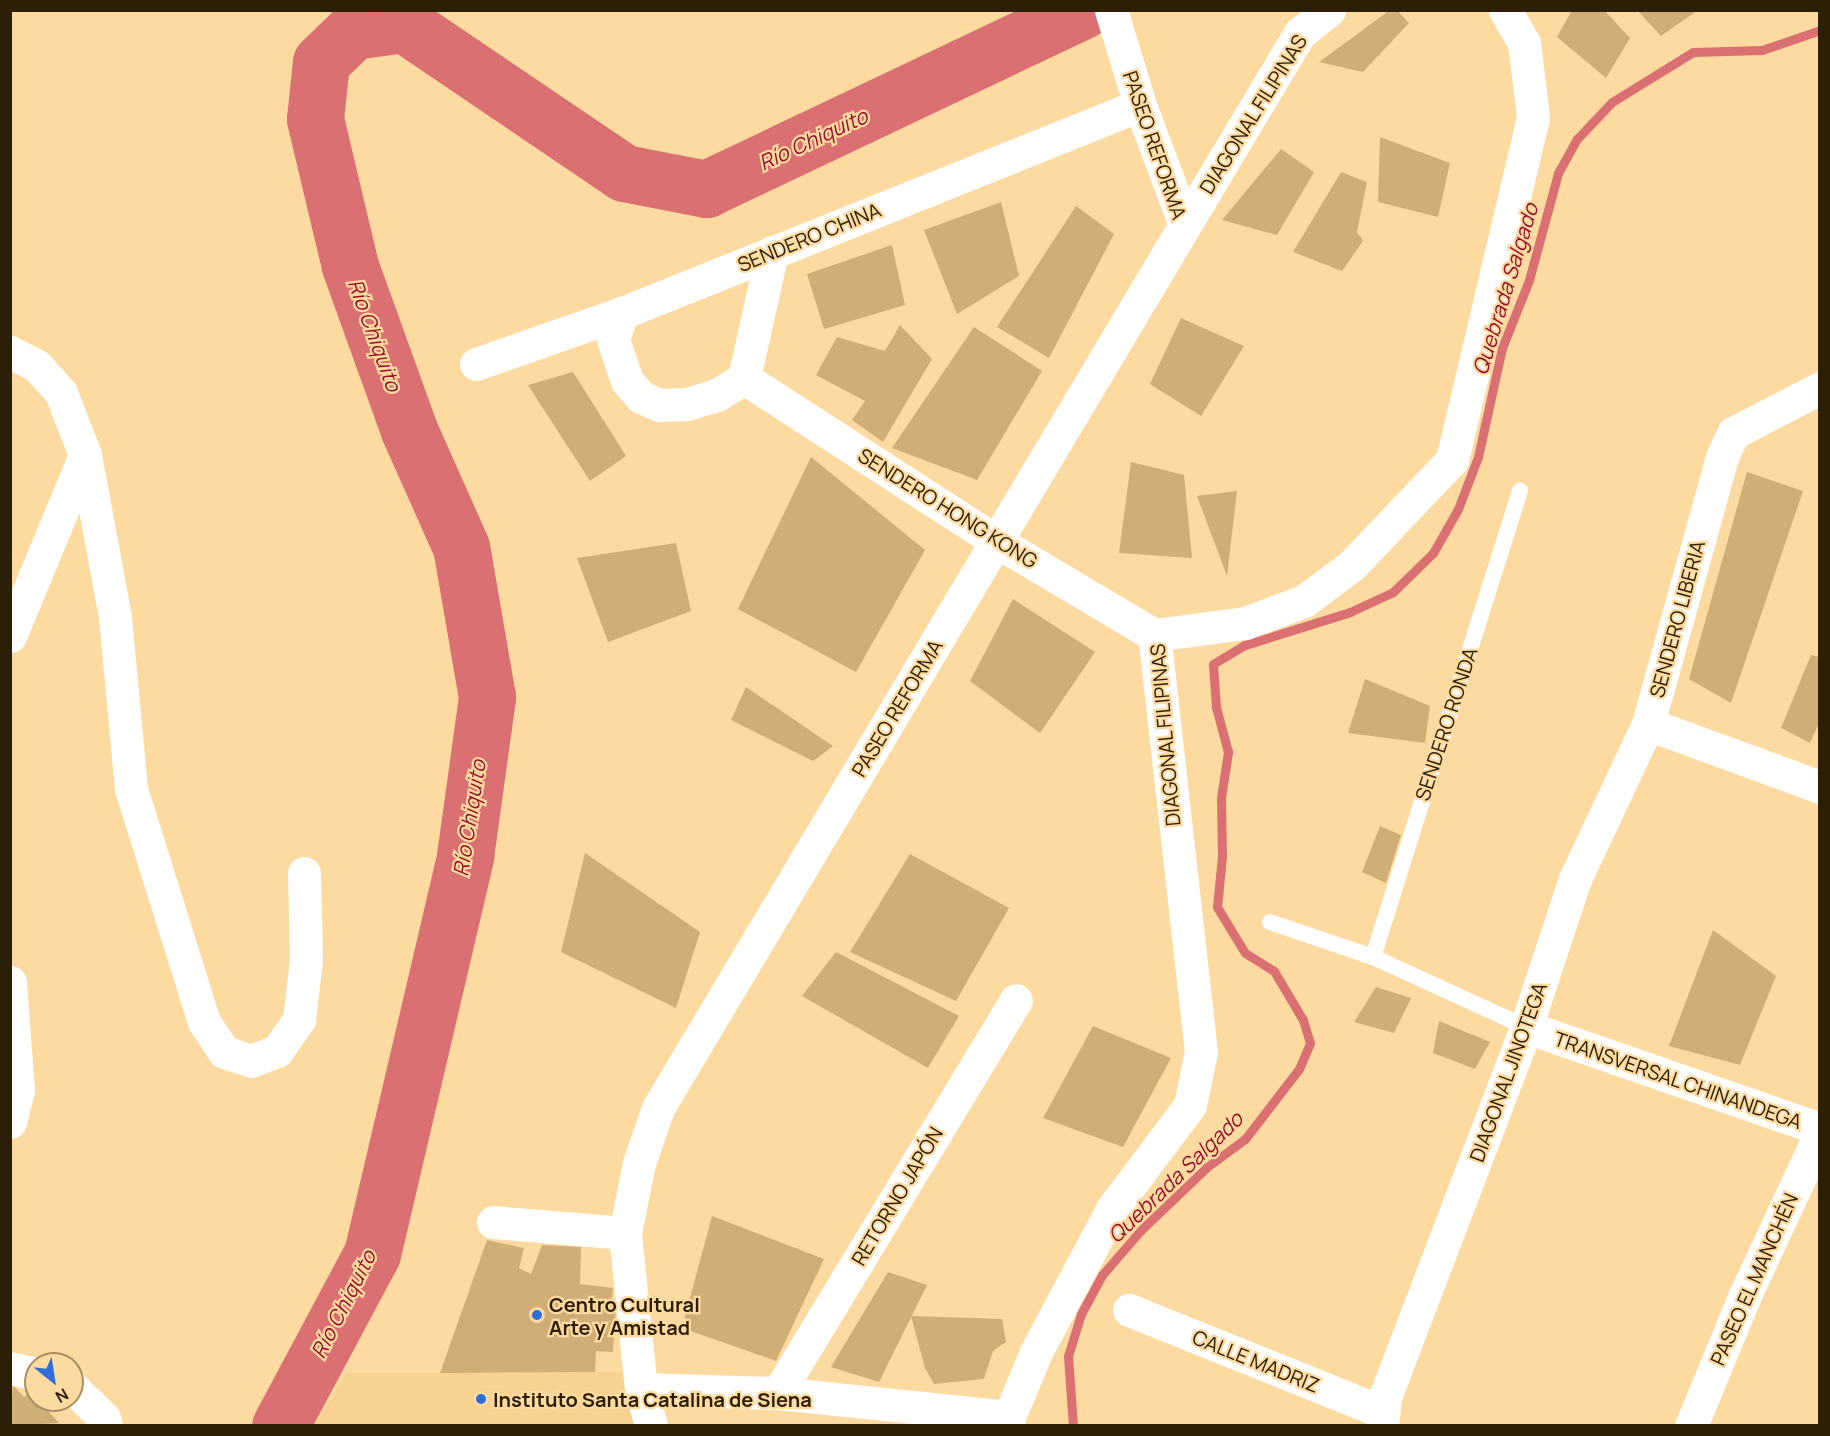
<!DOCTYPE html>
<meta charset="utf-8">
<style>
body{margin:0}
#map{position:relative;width:1830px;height:1436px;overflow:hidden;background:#fddaa0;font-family:Manrope,sans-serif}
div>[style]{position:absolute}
.built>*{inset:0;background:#f8d290}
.stream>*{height:9px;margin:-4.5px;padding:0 4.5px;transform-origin:4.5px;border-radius:4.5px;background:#db7072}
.river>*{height:57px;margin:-28.5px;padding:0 28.5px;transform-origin:28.5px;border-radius:28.5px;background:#db7072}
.building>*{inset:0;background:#d0ae76}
.service>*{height:16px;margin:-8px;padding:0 8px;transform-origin:8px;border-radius:8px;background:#fff}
.minor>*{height:33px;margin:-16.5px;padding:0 16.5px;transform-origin:16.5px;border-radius:16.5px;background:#fff}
.tertiary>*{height:33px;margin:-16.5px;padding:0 16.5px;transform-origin:16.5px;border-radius:16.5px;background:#fff}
.dots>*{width:16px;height:16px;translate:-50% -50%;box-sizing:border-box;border:3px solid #fddaa0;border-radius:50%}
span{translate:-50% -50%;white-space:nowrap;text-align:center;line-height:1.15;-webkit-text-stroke:4.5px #fddaa0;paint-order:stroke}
.street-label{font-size:20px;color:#2c1f07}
.poi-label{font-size:20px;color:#2c1f07;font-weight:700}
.left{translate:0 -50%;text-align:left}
.water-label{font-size:21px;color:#981329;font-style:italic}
.frame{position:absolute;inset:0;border:12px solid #2c1f07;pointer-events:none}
.north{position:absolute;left:24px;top:1352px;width:60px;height:60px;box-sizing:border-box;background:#fddaa0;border:2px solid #a98f63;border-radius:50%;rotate:150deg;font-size:16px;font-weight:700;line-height:24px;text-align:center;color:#2c1f07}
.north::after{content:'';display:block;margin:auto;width:21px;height:27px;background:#2d6edb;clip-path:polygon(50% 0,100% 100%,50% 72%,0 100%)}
</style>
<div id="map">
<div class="built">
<i style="clip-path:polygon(628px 1372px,635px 1426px,315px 1426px,346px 1373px)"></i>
</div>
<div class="stream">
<i style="left:1073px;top:1426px;width:70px;rotate:-94.1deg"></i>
<i style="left:1068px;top:1356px;width:44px;rotate:-72.8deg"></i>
<i style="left:1081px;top:1314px;width:44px;rotate:-61.7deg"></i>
<i style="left:1102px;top:1275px;width:60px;rotate:-49.1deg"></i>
<i style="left:1141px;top:1230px;width:91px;rotate:-43.7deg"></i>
<i style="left:1207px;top:1167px;width:47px;rotate:-36.4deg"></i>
<i style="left:1245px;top:1139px;width:88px;rotate:-52.4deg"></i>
<i style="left:1299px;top:1069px;width:28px;rotate:-67deg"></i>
<i style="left:1310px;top:1043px;width:24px;rotate:-107deg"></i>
<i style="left:1303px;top:1020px;width:57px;rotate:-120.6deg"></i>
<i style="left:1274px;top:971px;width:34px;rotate:-148deg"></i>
<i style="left:1245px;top:953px;width:54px;rotate:-121.3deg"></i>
<i style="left:1217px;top:907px;width:51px;rotate:-84.4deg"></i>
<i style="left:1222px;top:856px;width:58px;rotate:-91deg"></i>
<i style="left:1221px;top:798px;width:47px;rotate:-81.3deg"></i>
<i style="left:1228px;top:752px;width:47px;rotate:-104.9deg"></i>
<i style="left:1216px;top:707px;width:43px;rotate:-94deg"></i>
<i style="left:1213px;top:664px;width:37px;rotate:-31deg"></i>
<i style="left:1245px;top:645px;width:110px;rotate:-17.4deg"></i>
<i style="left:1350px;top:612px;width:47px;rotate:-24.9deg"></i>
<i style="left:1393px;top:592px;width:56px;rotate:-44.3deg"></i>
<i style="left:1433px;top:553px;width:51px;rotate:-60.4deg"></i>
<i style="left:1458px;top:509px;width:56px;rotate:-69deg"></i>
<i style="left:1478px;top:457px;width:112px;rotate:-77.6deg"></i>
<i style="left:1502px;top:348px;width:73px;rotate:-68.3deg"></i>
<i style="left:1529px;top:280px;width:111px;rotate:-74.8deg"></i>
<i style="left:1558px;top:173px;width:39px;rotate:-61deg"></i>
<i style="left:1577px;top:139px;width:51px;rotate:-46.6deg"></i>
<i style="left:1612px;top:102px;width:95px;rotate:-31.7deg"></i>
<i style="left:1693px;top:52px;width:69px;rotate:-1.7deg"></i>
<i style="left:1762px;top:50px;width:61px;rotate:-19deg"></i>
</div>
<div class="river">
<i style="left:280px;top:1426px;width:195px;rotate:-61.9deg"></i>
<i style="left:372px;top:1254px;width:409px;rotate:-76.8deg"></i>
<i style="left:465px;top:856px;width:161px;rotate:-82.1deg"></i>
<i style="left:487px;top:697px;width:152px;rotate:-99.8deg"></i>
<i style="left:461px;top:547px;width:128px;rotate:-114deg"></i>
<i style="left:409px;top:430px;width:174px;rotate:-109.8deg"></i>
<i style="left:350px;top:266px;width:151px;rotate:-103.4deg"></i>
<i style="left:315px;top:119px;width:57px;rotate:-84deg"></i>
<i style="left:321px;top:62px;width:45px;rotate:-44.1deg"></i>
<i style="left:353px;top:31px;width:51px;rotate:-7.8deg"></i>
<i style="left:404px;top:24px;width:266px;rotate:34.1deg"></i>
<i style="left:624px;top:173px;width:84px;rotate:11deg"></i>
<i style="left:706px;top:189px;width:417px;rotate:-25.4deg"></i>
</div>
<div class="building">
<i style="clip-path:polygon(1390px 10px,1397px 10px,1409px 23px,1363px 72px,1319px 62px)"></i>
<i style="clip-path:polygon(1572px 10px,1604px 10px,1630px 38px,1606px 78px,1557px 37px)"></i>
<i style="clip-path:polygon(1637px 10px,1698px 10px,1661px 36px)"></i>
<i style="clip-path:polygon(1380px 137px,1450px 163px,1438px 217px,1378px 202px)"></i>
<i style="clip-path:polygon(1281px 149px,1314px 172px,1277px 235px,1222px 220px)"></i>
<i style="clip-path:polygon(1341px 172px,1367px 182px,1357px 232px,1363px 241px,1342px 271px,1293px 252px)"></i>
<i style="clip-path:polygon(1001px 202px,1019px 276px,957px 314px,924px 230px)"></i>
<i style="clip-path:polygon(1076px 206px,1114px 234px,1049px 358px,997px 327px)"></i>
<i style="clip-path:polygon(892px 245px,905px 305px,824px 329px,807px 274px)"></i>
<i style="clip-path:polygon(1181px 318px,1244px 346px,1201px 416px,1150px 384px)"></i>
<i style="clip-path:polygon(900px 325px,932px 359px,883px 442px,852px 420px,865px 401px,816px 375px,837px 337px,885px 351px)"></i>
<i style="clip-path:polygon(974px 327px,1042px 371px,977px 480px,892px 448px)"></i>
<i style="clip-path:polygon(573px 372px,626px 456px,590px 481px,528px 385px)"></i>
<i style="clip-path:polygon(811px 457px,925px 550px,856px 672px,738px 609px)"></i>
<i style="clip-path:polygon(1131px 462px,1184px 475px,1192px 558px,1119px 553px)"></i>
<i style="clip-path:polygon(1747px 472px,1803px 491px,1731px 703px,1689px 679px)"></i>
<i style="clip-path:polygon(1237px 491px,1227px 576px,1197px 496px)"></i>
<i style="clip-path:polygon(676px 543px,691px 611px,608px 642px,577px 558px)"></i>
<i style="clip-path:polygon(1013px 599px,1095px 652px,1040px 733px,970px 681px)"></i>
<i style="clip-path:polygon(1811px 655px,1820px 657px,1820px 721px,1810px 743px,1781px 728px)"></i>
<i style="clip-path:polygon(1365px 679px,1430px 706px,1425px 743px,1348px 733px)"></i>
<i style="clip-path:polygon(746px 687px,833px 746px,813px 761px,731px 720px)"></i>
<i style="clip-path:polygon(1380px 826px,1401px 835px,1386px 883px,1362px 872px)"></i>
<i style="clip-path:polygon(585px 853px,700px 932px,676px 1008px,561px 952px)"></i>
<i style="clip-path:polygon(910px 854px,1009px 908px,956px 1001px,850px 952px)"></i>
<i style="clip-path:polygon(1713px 930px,1776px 976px,1740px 1065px,1669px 1046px)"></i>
<i style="clip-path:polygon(836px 952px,959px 1016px,928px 1068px,802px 996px)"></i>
<i style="clip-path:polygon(1376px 987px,1411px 998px,1394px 1033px,1354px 1022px)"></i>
<i style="clip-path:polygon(1439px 1021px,1490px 1042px,1475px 1069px,1433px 1053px)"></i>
<i style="clip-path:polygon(1093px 1026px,1171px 1058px,1123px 1147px,1043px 1118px)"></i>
<i style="clip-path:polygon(712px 1216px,824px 1259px,776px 1361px,682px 1328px)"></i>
<i style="clip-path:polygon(487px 1240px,524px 1248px,519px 1268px,531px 1274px,542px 1245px,581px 1247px,580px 1284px,613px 1288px,611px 1304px,616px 1305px,613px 1352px,596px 1351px,595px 1372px,440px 1373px)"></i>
<i style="clip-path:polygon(888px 1272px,927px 1285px,879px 1382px,831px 1367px)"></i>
<i style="clip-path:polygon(911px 1316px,1002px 1319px,1006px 1342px,993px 1351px,984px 1379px,934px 1384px,925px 1368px)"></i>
<i style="clip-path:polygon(13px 1385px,24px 1397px,30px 1391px,59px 1423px,10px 1426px)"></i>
</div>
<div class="service">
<i style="left:1270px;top:922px;width:109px;rotate:18.8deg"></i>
<i style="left:1373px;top:957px;width:168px;rotate:24.6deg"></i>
<i style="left:1373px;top:957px;width:489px;rotate:-72.5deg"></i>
</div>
<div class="minor">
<i style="left:1185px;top:225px;width:224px;rotate:-59.1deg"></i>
<i style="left:1300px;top:33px;width:37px;rotate:-38deg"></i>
<i style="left:622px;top:313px;width:28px;rotate:109deg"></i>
<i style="left:613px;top:339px;width:44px;rotate:71.6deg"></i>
<i style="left:627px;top:381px;width:21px;rotate:49deg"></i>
<i style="left:641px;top:397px;width:20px;rotate:24deg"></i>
<i style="left:659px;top:405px;width:28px;rotate:-2deg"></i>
<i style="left:687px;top:404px;width:31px;rotate:-17deg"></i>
<i style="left:717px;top:395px;width:32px;rotate:-32deg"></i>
<i style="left:744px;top:378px;width:300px;rotate:32.9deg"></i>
<i style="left:996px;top:541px;width:184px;rotate:30.7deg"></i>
<i style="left:10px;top:352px;width:30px;rotate:27deg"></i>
<i style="left:37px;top:366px;width:36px;rotate:48deg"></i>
<i style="left:61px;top:393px;width:66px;rotate:68.8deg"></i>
<i style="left:85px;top:455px;width:196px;rotate:112.5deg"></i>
<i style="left:476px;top:364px;width:155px;rotate:-19.3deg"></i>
<i style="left:622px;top:313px;width:558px;rotate:-21.88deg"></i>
<i style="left:744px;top:378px;width:129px;rotate:-77.5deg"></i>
<i style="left:85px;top:455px;width:165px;rotate:79.5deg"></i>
<i style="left:115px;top:617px;width:173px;rotate:84.7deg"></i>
<i style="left:131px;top:789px;width:244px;rotate:72.6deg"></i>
<i style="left:204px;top:1022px;width:36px;rotate:56deg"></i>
<i style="left:224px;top:1052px;width:28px;rotate:18deg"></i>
<i style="left:251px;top:1061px;width:28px;rotate:-21deg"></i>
<i style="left:277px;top:1051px;width:39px;rotate:-55deg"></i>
<i style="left:299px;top:1019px;width:59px;rotate:-83.2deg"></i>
<i style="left:306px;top:960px;width:87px;rotate:-91.3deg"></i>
<i style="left:1154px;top:635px;width:92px;rotate:-7.5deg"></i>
<i style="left:1245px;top:623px;width:63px;rotate:-20.4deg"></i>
<i style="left:1304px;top:601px;width:59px;rotate:-36.7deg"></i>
<i style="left:1351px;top:566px;width:146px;rotate:-46.4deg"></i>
<i style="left:1452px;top:460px;width:352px;rotate:-76.7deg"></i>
<i style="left:1533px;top:117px;width:75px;rotate:-96.9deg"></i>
<i style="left:1524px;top:43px;width:38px;rotate:-120deg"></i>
<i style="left:1648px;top:724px;width:183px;rotate:20.1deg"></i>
<i style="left:10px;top:982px;width:108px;rotate:85.8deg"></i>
<i style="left:18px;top:1090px;width:33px;rotate:104deg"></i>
<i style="left:1526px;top:1027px;width:311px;rotate:19.1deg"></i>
<i style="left:493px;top:1222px;width:132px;rotate:4.8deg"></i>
<i style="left:1129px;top:1310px;width:274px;rotate:21.9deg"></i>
<i style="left:10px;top:1368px;width:27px;rotate:13deg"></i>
<i style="left:72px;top:1387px;width:45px;rotate:44.1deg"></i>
<i style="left:104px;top:1418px;width:8px;rotate:76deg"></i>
<i style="left:641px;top:1389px;width:137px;rotate:1.7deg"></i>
<i style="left:778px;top:1393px;width:232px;rotate:5.9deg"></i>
<i style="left:778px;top:1393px;width:459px;rotate:-58.8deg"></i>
<i style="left:651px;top:1426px;width:38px;rotate:-105deg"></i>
<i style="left:641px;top:1389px;width:157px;rotate:-95.9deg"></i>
<i style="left:625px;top:1233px;width:71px;rotate:-78.7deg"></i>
<i style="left:639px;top:1163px;width:58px;rotate:-70.9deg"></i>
<i style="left:658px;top:1108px;width:1028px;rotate:-59.17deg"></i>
<i style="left:1185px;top:225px;width:128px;rotate:-110.6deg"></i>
<i style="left:1140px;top:105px;width:99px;rotate:-107deg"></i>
<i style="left:1009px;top:1426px;width:9px;rotate:-90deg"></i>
<i style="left:1009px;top:1417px;width:70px;rotate:-67.4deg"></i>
<i style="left:1036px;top:1352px;width:162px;rotate:-62deg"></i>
<i style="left:1112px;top:1209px;width:130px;rotate:-53.1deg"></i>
<i style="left:1190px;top:1105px;width:54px;rotate:-78.3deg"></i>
<i style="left:1201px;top:1052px;width:420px;rotate:-96.4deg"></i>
<i style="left:1382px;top:1426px;width:29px;rotate:-84deg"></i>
<i style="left:1385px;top:1397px;width:396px;rotate:-69.1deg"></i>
<i style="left:1526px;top:1027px;width:156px;rotate:-71.7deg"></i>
<i style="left:1575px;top:879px;width:171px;rotate:-64.8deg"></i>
<i style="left:1648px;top:724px;width:277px;rotate:-74.5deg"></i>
<i style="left:1722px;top:457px;width:26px;rotate:-65deg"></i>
<i style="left:1733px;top:433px;width:98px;rotate:-27.3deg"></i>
</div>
<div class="tertiary">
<i style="left:1691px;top:1426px;width:142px;rotate:-67.6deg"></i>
<i style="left:1745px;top:1295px;width:178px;rotate:-65deg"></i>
</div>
<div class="dots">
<i style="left:537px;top:1315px;background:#2d6edb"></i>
<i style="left:481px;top:1399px;background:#2d6edb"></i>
</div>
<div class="street-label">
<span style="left:1253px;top:114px;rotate:-58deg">DIAGONAL FILIPINAS</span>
<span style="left:1155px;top:145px;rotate:71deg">PASEO REFORMA</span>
<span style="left:809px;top:237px;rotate:-22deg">SENDERO CHINA</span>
<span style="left:948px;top:508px;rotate:32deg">SENDERO HONG KONG</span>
<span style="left:1677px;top:619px;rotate:-75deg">SENDERO LIBERIA</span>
<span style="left:897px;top:708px;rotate:-59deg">PASEO REFORMA</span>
<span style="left:1446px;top:724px;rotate:-72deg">SENDERO RONDA</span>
<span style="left:1165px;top:735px;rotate:-95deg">DIAGONAL FILIPINAS</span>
<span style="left:1508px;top:1072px;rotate:-70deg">DIAGONAL JINOTEGA</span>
<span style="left:1678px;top:1080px;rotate:19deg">TRANSVERSAL CHINANDEGA</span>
<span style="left:897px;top:1196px;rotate:-59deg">RETORNO JAPÓN</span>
<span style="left:1754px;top:1279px;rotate:-66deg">PASEO EL MANCHÉN</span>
<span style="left:1256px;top:1361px;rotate:22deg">CALLE MADRIZ</span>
</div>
<div class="poi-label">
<span class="left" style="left:549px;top:1316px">Centro Cultural<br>Arte y Amistad</span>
<span class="left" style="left:493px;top:1399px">Instituto Santa Catalina de Siena</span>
</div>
<div class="water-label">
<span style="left:813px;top:139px;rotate:-25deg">Río Chiquito</span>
<span style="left:1505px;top:289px;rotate:-73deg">Quebrada Salgado</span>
<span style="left:375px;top:335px;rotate:70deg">Río Chiquito</span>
<span style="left:469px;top:818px;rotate:-81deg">Río Chiquito</span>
<span style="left:1175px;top:1177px;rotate:-44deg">Quebrada Salgado</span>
<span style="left:343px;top:1304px;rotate:-63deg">Río Chiquito</span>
</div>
<div class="frame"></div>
<div class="north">N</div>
</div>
